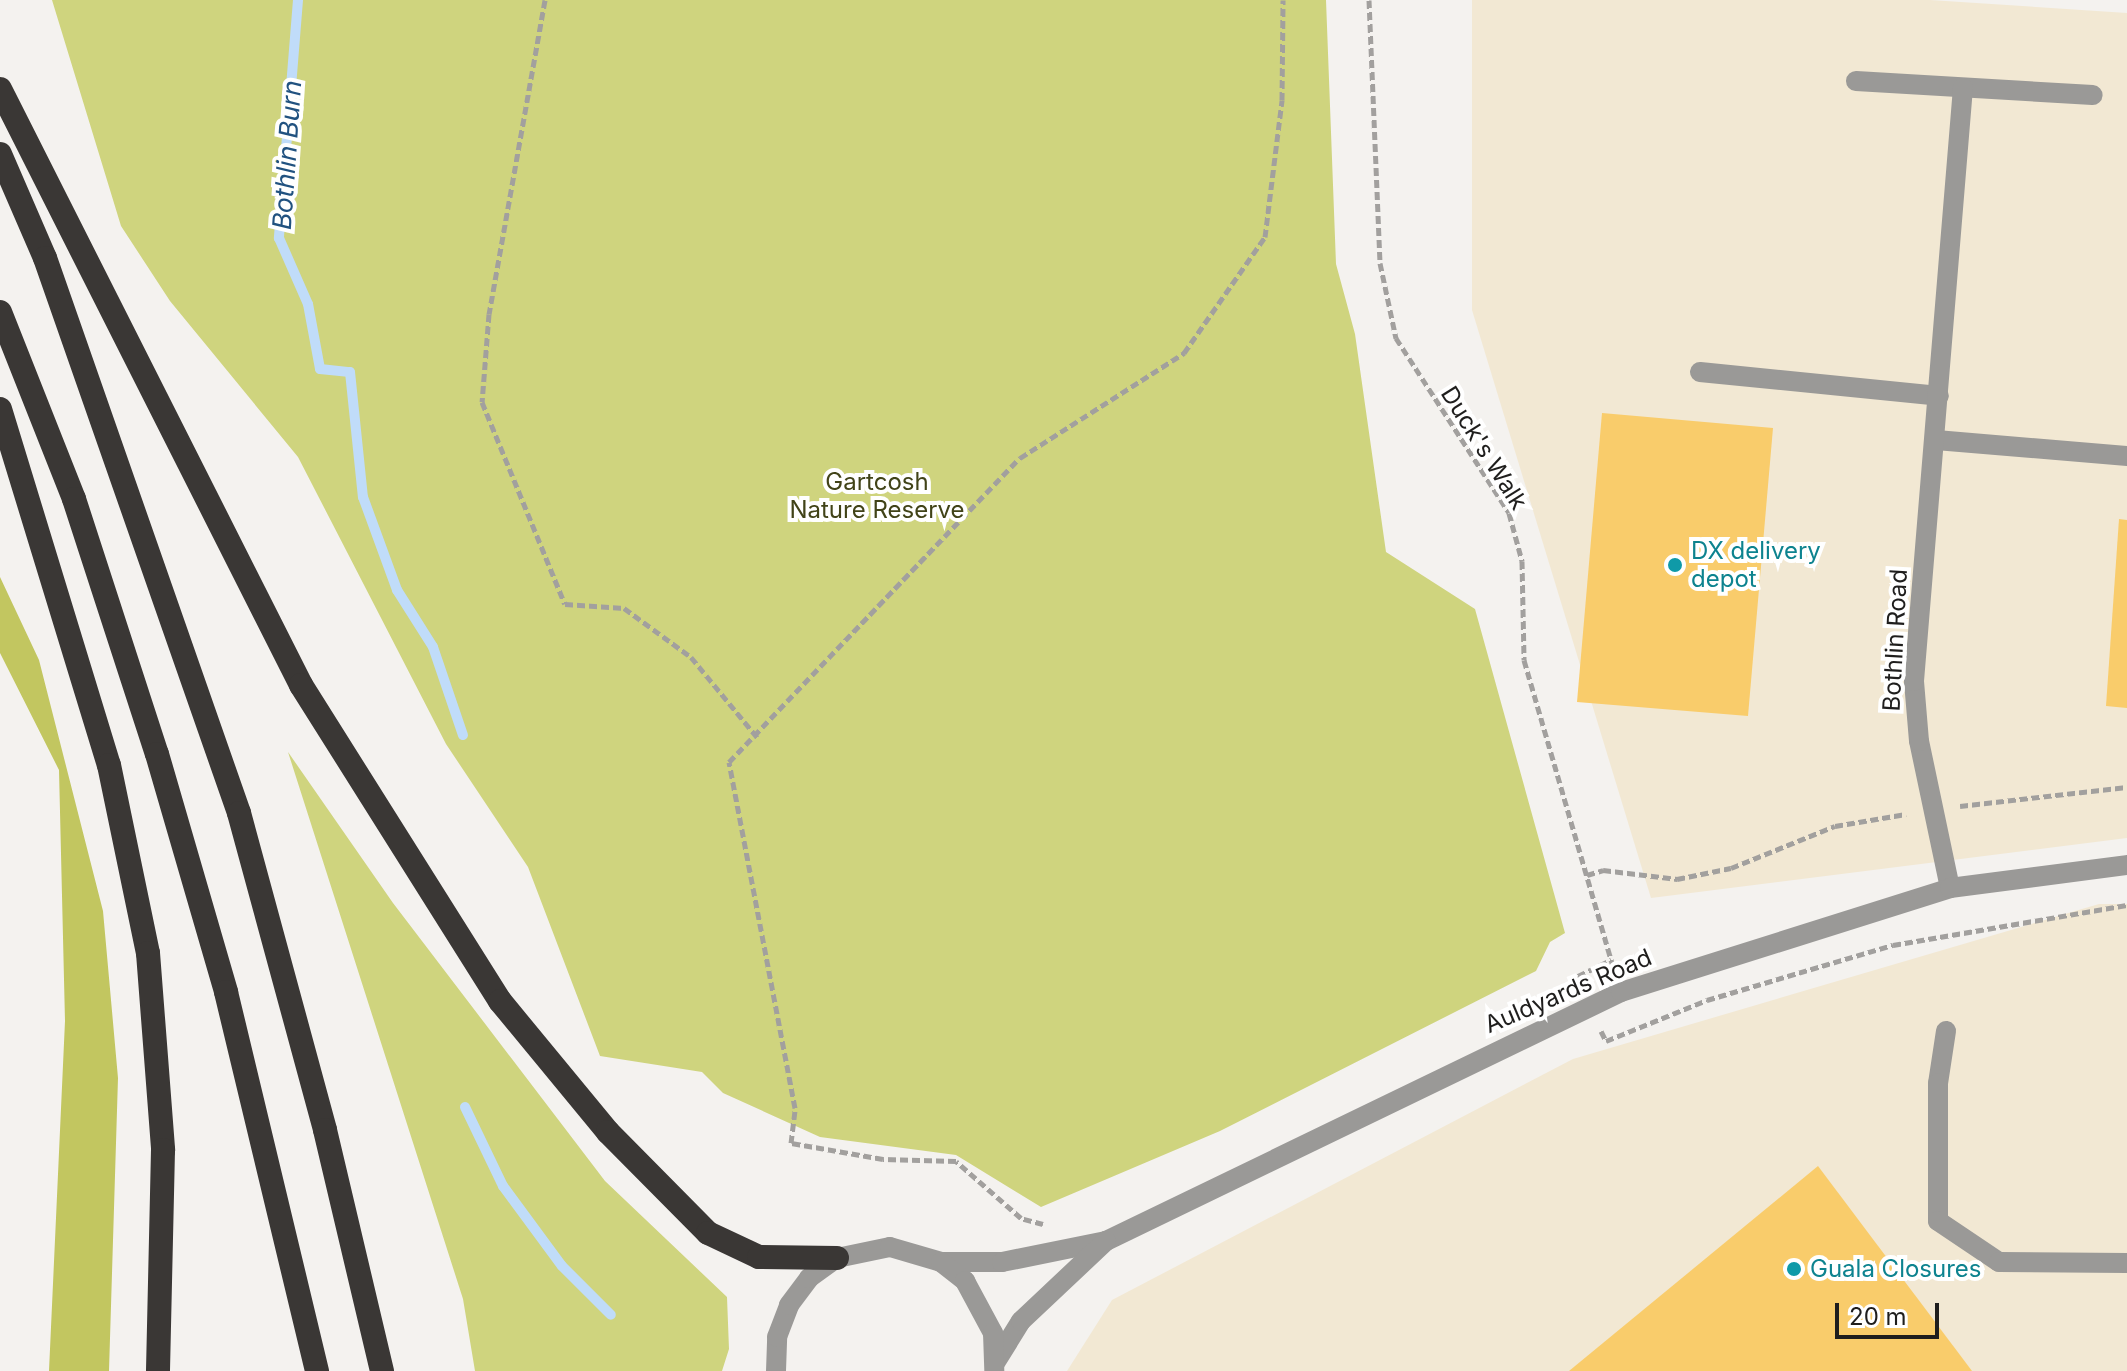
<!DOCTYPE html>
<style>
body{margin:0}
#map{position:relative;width:2127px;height:1371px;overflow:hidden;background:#f4f2ef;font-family:Inter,sans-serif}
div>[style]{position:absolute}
.industrial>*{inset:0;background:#f2e8d3}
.green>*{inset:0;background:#cfd47e}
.forest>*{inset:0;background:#c2c660}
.stream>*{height:10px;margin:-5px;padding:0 5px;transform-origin:5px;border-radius:5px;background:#c0dcf9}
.building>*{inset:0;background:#f9cc6b}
.path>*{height:5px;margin-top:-2.5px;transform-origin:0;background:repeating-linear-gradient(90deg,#a2a09e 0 8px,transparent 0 12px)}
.minor>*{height:20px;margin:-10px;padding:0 10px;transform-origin:10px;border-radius:10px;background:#9a9997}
.highway>*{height:24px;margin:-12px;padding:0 12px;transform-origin:12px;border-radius:12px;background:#3a3735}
.dots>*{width:22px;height:22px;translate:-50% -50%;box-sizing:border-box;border:4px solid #fff;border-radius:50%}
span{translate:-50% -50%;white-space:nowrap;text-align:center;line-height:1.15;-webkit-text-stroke:8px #fff;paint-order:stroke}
.street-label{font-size:24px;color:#1f1e1d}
.park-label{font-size:24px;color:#414318}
.culture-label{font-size:24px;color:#0d838f}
.left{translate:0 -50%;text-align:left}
.water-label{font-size:26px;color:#215280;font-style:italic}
.scale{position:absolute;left:1835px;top:1303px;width:104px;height:36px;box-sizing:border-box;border:4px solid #1f1e1d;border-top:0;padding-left:10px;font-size:24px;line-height:28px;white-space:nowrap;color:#1f1e1d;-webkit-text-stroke:6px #fff;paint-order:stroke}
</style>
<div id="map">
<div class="industrial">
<i style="clip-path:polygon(1472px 0,1930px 0,2127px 13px,2127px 838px,1651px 898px,1472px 310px)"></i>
<i style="clip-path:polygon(2099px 904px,2127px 904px,2127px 1371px,1067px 1371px,1112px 1300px,1573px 1059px)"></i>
</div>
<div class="green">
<i style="clip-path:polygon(52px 0,1326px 0,1336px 264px,1355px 334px,1386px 552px,1475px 609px,1565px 933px,1550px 942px,1536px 971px,1220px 1131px,1041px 1207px,956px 1155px,820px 1137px,723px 1093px,702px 1072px,600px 1056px,528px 867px,446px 744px,298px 457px,170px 301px,121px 226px)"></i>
<i style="clip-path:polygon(288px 752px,393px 903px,605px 1181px,727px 1297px,729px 1349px,722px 1371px,475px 1371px,463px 1299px)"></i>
</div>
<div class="forest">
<i style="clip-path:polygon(0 577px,39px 660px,103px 911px,118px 1078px,109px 1371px,49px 1371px,65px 1021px,59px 770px,0 653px)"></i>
</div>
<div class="stream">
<i style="left:298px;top:0;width:239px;rotate:94.6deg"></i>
<i style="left:279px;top:238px;width:72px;rotate:66.3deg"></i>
<i style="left:308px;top:304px;width:66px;rotate:79.5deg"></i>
<i style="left:320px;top:369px;width:30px;rotate:6deg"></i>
<i style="left:350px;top:372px;width:126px;rotate:84.1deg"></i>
<i style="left:363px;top:497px;width:99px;rotate:69.9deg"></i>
<i style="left:397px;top:590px;width:67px;rotate:57.7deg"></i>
<i style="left:433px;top:647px;width:93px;rotate:71.2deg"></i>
<i style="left:465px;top:1107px;width:88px;rotate:64.3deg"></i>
<i style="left:503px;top:1186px;width:99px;rotate:53.6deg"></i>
<i style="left:562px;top:1266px;width:69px;rotate:45deg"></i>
</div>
<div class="building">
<i style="clip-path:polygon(1602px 413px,1773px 428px,1748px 716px,1577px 702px)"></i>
<i style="clip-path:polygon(2119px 519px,2127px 520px,2127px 708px,2106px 706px)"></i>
<i style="clip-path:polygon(1818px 1166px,1972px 1371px,1569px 1371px)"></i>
</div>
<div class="path">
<i style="left:545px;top:0;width:319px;rotate:100.1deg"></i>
<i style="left:489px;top:314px;width:88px;rotate:94.5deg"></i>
<i style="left:482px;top:402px;width:218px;rotate:67.7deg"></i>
<i style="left:565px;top:604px;width:59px;rotate:3.9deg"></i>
<i style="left:624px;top:608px;width:83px;rotate:36.2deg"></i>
<i style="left:691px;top:657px;width:104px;rotate:50.5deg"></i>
<i style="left:1369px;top:0;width:263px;rotate:87.6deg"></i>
<i style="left:1380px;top:263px;width:77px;rotate:78deg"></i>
<i style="left:1396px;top:338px;width:208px;rotate:57.1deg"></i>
<i style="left:1509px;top:513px;width:50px;rotate:74.8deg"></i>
<i style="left:1522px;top:561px;width:99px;rotate:88.8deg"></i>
<i style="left:1524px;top:660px;width:322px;rotate:73.8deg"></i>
<i style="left:1960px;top:806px;width:168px;rotate:-6.5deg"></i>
<i style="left:1587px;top:875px;width:17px;rotate:-17deg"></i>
<i style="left:1603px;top:870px;width:75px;rotate:6.9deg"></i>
<i style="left:1677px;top:879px;width:55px;rotate:-11.5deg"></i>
<i style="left:1731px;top:868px;width:112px;rotate:-22deg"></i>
<i style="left:1835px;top:826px;width:72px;rotate:-9.6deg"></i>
<i style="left:1581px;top:981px;width:6px;rotate:-121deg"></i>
<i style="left:1578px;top:976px;width:37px;rotate:-26deg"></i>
<i style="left:1601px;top:1031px;width:11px;rotate:63deg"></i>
<i style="left:1606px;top:1041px;width:109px;rotate:-22.1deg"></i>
<i style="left:1707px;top:1000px;width:194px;rotate:-16.5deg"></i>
<i style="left:1893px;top:945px;width:237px;rotate:-9.7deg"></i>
<i style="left:1043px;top:1224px;width:23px;rotate:-165deg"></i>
<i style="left:1021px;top:1218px;width:86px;rotate:-138.8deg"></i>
<i style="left:956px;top:1161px;width:73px;rotate:-178.4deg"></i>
<i style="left:883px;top:1159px;width:93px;rotate:-170.1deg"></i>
<i style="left:791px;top:1143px;width:35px;rotate:-83deg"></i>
<i style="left:795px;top:1108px;width:352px;rotate:-100.8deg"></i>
<i style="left:729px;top:762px;width:421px;rotate:-46.3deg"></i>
<i style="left:1020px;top:458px;width:195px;rotate:-32.6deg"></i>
<i style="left:1184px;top:353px;width:141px;rotate:-55.1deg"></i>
<i style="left:1265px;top:237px;width:138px;rotate:-82.9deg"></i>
<i style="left:1282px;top:100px;width:100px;rotate:-89.4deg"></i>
</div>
<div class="minor">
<i style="left:1856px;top:81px;width:237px;rotate:3.4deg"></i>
<i style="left:1700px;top:372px;width:240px;rotate:5.7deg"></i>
<i style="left:1936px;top:440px;width:192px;rotate:4.8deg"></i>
<i style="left:1950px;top:888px;width:150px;rotate:-101.9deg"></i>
<i style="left:1919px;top:741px;width:60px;rotate:-94.8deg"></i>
<i style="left:1914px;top:681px;width:595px;rotate:-85.28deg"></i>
<i style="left:1946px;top:1031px;width:53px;rotate:98.7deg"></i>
<i style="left:1938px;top:1083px;width:138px;rotate:90deg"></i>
<i style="left:1938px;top:1221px;width:73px;rotate:33.9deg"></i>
<i style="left:1999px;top:1262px;width:128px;rotate:0.4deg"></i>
<i style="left:941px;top:1262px;width:61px"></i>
<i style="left:1002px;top:1262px;width:106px;rotate:-11.4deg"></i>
<i style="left:1106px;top:1241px;width:572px;rotate:-25.8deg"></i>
<i style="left:1621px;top:992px;width:345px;rotate:-17.5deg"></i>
<i style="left:1950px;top:888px;width:178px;rotate:-7.4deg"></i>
<i style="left:995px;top:1363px;width:49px;rotate:-58.2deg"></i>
<i style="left:1021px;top:1321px;width:117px;rotate:-43.3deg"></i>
<i style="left:776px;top:1371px;width:34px;rotate:-88deg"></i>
<i style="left:777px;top:1337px;width:34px;rotate:-69deg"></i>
<i style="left:789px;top:1305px;width:34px;rotate:-53deg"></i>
<i style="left:809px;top:1278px;width:34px;rotate:-36deg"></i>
<i style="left:837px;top:1258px;width:54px;rotate:-11.7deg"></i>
<i style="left:890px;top:1247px;width:53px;rotate:16.4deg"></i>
<i style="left:941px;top:1262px;width:31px;rotate:38deg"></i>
<i style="left:965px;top:1281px;width:59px;rotate:61.7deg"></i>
<i style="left:993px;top:1333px;width:38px;rotate:88deg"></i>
</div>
<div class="highway">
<i style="left:0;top:89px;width:668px;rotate:63.2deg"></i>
<i style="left:301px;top:685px;width:373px;rotate:57.8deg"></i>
<i style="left:500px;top:1001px;width:170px;rotate:50.5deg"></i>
<i style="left:608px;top:1132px;width:142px;rotate:45.3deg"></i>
<i style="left:708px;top:1233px;width:56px;rotate:25.2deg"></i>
<i style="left:759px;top:1257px;width:78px;rotate:0.7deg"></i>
<i style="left:0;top:154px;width:113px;rotate:66.6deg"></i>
<i style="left:45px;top:258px;width:588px;rotate:70.73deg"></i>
<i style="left:239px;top:813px;width:328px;rotate:74.8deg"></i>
<i style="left:325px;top:1130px;width:248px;rotate:76.7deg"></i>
<i style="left:0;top:312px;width:201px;rotate:68.4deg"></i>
<i style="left:74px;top:499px;width:268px;rotate:72deg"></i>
<i style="left:157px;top:754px;width:248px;rotate:73.8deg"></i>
<i style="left:226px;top:992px;width:390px;rotate:76.5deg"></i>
<i style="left:0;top:409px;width:372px;rotate:73deg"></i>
<i style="left:109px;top:765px;width:192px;rotate:78.3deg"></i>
<i style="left:148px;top:953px;width:198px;rotate:85.6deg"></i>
<i style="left:163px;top:1150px;width:221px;rotate:91.3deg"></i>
</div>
<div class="dots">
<i style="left:1675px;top:565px;background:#0f9aa8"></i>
<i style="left:1794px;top:1269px;background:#0f9aa8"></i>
</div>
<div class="street-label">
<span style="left:1484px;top:448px;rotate:58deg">Duck's Walk</span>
<span style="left:1895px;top:640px;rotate:-87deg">Bothlin Road</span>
<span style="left:1568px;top:991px;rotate:-23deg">Auldyards Road</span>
</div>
<div class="park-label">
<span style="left:877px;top:496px">Gartcosh<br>Nature Reserve</span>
</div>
<div class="culture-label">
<span class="left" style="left:1691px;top:565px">DX delivery<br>depot</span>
<span class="left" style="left:1810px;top:1269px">Guala Closures</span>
</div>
<div class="water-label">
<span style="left:287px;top:155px;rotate:-86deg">Bothlin Burn</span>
</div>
<div class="scale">20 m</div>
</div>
